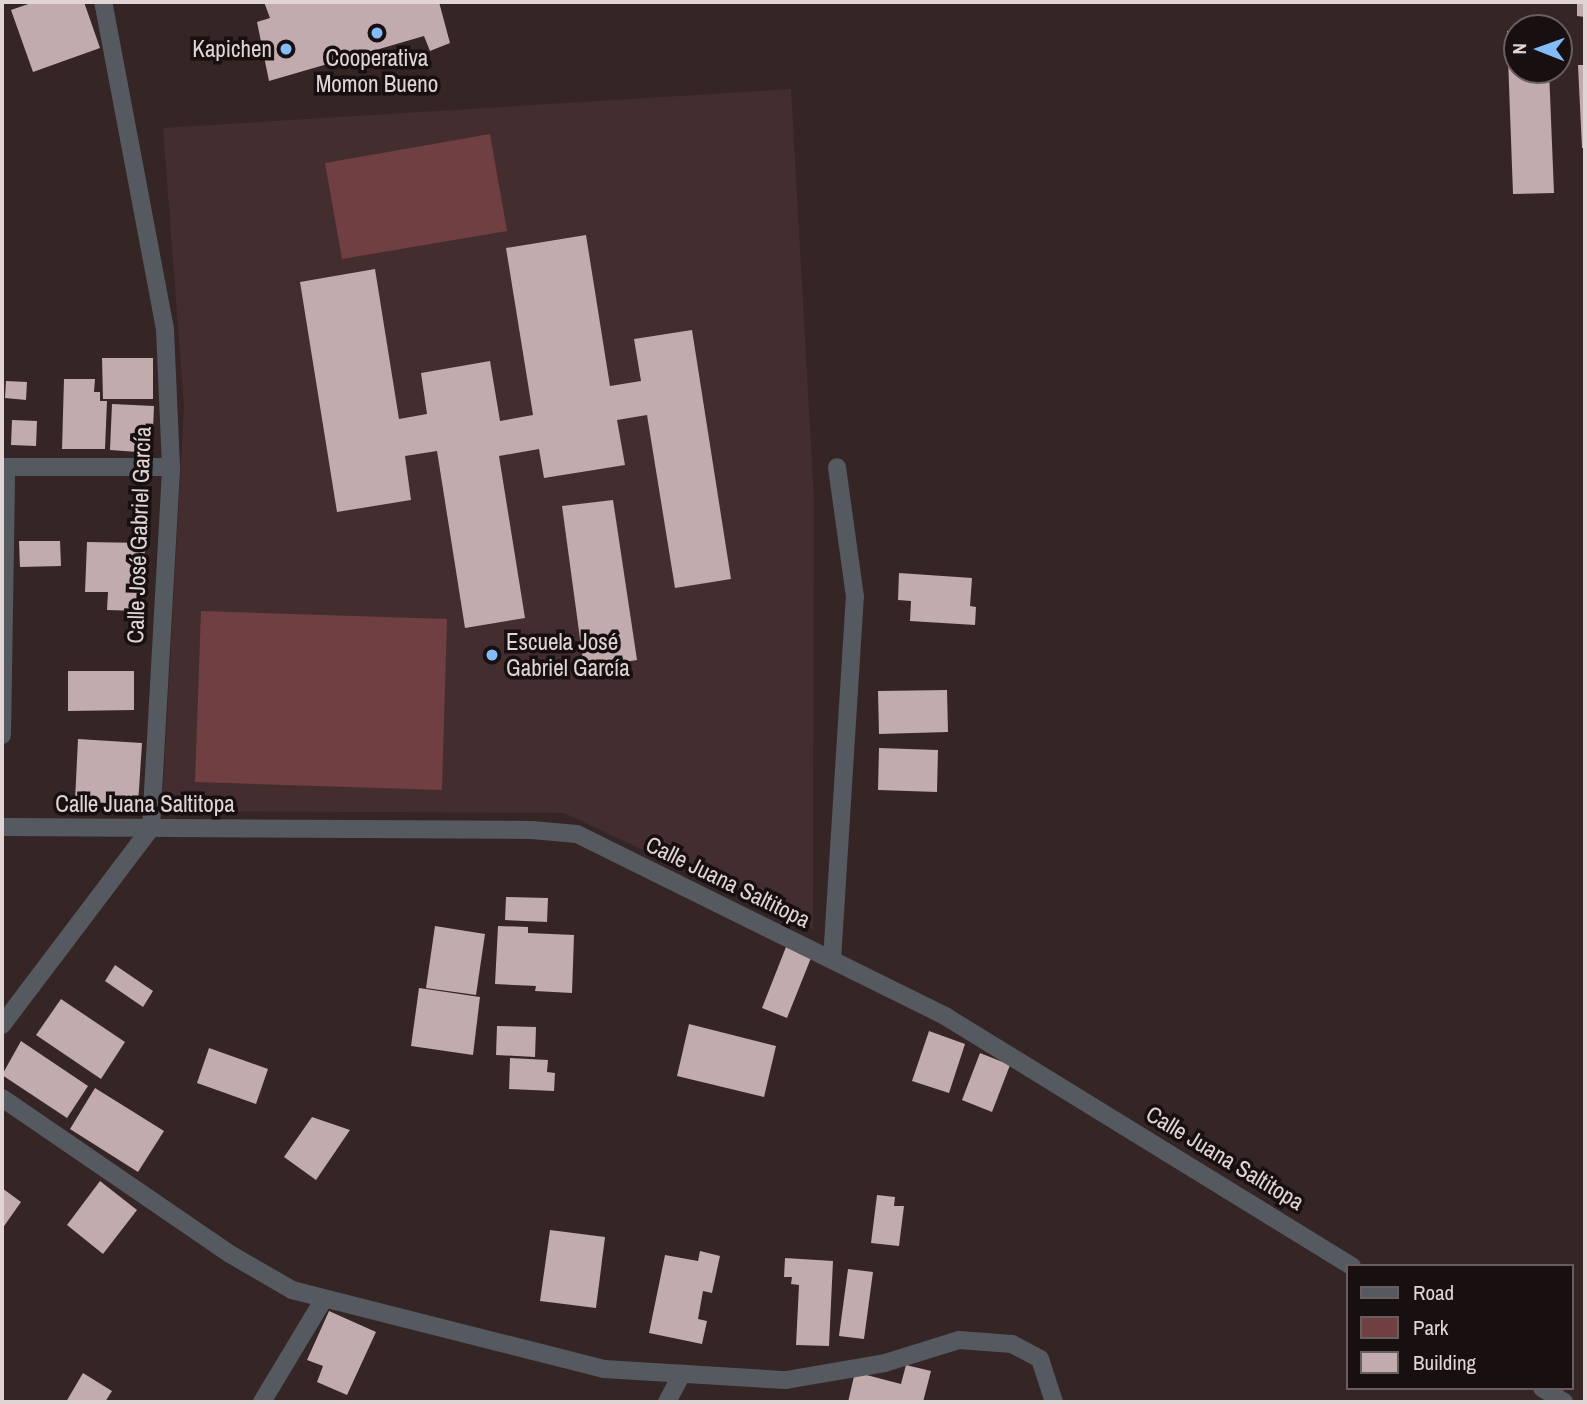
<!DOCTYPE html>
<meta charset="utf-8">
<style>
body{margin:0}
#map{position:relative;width:1587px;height:1404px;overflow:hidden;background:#352525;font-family:"Archivo Narrow",sans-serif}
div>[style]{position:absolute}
.built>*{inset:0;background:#442d2e}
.green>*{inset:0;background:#703f42}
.building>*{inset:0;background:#c1abac}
.minor>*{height:18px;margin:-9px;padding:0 9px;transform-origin:9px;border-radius:9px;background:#555a60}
.dots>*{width:19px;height:19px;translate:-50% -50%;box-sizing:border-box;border:4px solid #181010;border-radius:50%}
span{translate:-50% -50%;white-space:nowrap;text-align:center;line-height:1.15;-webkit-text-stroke:7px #181010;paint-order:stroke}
.poi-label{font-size:23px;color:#e0d4d4}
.right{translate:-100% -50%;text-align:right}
.left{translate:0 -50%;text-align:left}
.street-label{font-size:23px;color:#e0d4d4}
.frame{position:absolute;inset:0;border:4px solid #e0d4d4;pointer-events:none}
.legend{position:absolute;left:1346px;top:1264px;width:228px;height:126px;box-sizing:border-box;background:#181010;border:2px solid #685e5e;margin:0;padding:9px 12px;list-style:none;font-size:21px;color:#e0d4d4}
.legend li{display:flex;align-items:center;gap:14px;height:35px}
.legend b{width:35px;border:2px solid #685e5e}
.north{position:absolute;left:1503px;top:14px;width:70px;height:70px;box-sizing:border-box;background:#181010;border:2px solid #685e5e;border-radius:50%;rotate:271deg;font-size:19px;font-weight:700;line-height:28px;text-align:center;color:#e0d4d4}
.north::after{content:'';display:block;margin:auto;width:24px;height:32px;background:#82bcfa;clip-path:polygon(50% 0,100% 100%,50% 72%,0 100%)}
</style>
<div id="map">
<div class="built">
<i style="clip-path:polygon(791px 89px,814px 498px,813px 929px,564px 813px,162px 811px,184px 406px,163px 128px)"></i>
</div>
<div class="green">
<i style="clip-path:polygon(490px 134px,507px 231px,342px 259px,325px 163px)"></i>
<i style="clip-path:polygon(201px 611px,447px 619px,442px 790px,195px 782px)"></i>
</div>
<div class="building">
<i style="clip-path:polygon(34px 2px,84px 2px,100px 48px,33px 72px,11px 10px)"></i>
<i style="clip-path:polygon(264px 2px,439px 2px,450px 43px,430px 51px,424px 36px,269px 81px,257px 22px,270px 18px)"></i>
<i style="clip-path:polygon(1577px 2px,1585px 2px,1585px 17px,1577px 16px)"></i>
<i style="clip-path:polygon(1507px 31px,1517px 31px,1517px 70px,1549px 70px,1554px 193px,1513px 194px)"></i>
<i style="clip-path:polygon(1578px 65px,1585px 65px,1585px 148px,1582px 148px)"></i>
<i style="clip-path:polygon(586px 235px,610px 386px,641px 381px,634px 339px,692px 330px,731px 579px,675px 588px,647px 415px,617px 420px,625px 465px,544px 478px,539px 449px,499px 456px,525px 618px,465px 628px,437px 451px,405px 456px,411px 500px,337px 512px,300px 282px,375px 269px,399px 419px,427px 414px,421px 373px,490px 361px,500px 421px,533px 415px,506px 248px)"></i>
<i style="clip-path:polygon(102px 358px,153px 358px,153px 399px,103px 399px)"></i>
<i style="clip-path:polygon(64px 379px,95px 379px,94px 392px,100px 392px,100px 401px,107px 401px,105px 449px,62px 449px)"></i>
<i style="clip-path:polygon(6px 381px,27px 382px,26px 400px,5px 398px)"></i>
<i style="clip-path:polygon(112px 404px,154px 406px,152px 453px,110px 450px)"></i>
<i style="clip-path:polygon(12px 420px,37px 421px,36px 446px,11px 445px)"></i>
<i style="clip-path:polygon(613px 500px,637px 660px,584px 668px,562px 506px)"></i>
<i style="clip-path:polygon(19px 541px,60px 541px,61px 566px,20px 567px)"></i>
<i style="clip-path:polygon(87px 542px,145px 543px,143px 611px,107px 610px,108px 592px,85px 592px)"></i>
<i style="clip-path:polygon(899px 573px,972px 578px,970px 606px,976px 607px,975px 625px,910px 621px,911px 601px,898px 600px)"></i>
<i style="clip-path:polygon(68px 671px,134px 671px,134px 710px,68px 711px)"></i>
<i style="clip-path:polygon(947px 690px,948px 732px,879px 734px,878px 691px)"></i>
<i style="clip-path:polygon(78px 739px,142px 743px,138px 805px,75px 801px)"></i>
<i style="clip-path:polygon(879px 748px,938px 750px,937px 792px,878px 790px)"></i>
<i style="clip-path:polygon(506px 897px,548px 898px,547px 922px,505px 920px)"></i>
<i style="clip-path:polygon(435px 926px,485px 934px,476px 995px,426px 988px)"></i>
<i style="clip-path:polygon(498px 926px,528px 927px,528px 933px,574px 935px,572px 993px,535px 991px,536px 986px,495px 984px)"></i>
<i style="clip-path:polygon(786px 947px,811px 958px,787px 1018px,762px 1008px)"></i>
<i style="clip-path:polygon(115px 965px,153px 991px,143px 1007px,105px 981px)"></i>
<i style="clip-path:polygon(419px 988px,480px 997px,473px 1055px,411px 1046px)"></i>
<i style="clip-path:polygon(61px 999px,125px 1042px,101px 1079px,36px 1035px)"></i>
<i style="clip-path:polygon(689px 1024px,776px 1046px,764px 1097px,677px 1076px)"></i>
<i style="clip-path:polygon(497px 1026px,536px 1027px,535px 1057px,496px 1055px)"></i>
<i style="clip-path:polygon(929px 1031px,965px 1044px,949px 1093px,912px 1081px)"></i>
<i style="clip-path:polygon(21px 1041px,88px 1086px,67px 1118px,2px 1075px)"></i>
<i style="clip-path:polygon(209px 1048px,268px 1069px,256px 1104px,197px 1083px)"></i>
<i style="clip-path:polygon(980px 1053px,1010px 1065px,992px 1112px,962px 1100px)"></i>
<i style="clip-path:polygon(510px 1058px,548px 1060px,547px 1072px,555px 1073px,554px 1091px,509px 1089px)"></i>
<i style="clip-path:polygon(95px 1088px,164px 1131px,138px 1172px,70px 1129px)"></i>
<i style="clip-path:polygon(312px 1117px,350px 1130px,316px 1180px,284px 1157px)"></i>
<i style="clip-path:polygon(100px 1181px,137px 1210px,103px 1254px,67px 1225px)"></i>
<i style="clip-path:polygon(2px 1188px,21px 1202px,2px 1229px)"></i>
<i style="clip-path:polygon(877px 1195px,895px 1197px,894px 1206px,904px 1206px,899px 1246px,871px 1243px)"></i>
<i style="clip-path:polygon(550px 1230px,605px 1237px,596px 1308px,540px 1301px)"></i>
<i style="clip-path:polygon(700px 1251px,720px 1256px,712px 1293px,703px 1291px,698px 1319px,707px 1321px,702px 1344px,649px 1333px,665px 1255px,698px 1261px)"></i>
<i style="clip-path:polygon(785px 1258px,833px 1261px,829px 1346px,796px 1345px,799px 1285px,791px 1284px,792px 1277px,784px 1277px)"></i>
<i style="clip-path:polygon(848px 1269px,873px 1272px,864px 1339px,839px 1336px)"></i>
<i style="clip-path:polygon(329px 1311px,376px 1332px,347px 1395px,317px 1382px,323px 1366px,307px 1360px)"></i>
<i style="clip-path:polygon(906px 1365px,931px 1371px,923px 1402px,848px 1402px,855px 1372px,901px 1384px)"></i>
<i style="clip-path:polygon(83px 1373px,112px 1391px,105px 1402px,66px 1402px)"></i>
</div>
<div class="minor">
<i style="left:2px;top:467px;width:169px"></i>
<i style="left:2px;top:735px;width:267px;rotate:-89.1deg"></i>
<i style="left:2px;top:827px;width:530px;rotate:0.32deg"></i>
<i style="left:532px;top:830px;width:45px;rotate:5.1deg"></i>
<i style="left:577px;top:834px;width:411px;rotate:26.3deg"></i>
<i style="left:945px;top:1016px;width:478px;rotate:31.6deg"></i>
<i style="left:832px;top:960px;width:364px;rotate:-86.4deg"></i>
<i style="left:855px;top:597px;width:131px;rotate:-97.9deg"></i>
<i style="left:2px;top:1025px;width:247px;rotate:-52.9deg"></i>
<i style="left:151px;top:828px;width:362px;rotate:-86.8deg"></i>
<i style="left:171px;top:467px;width:138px;rotate:-92.5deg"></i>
<i style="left:165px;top:329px;width:333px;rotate:-100.7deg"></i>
<i style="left:2px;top:1098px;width:276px;rotate:34.4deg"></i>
<i style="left:230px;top:1254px;width:72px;rotate:30.1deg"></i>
<i style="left:292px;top:1290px;width:322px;rotate:14.2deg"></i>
<i style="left:604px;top:1369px;width:182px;rotate:3.5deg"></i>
<i style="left:786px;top:1380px;width:100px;rotate:-9.7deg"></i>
<i style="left:885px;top:1363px;width:77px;rotate:-17.3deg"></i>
<i style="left:959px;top:1340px;width:53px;rotate:4.3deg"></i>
<i style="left:1012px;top:1344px;width:32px;rotate:28deg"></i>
<i style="left:1040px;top:1359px;width:45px;rotate:72deg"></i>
<i style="left:1542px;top:1388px;width:26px;rotate:32deg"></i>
<i style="left:262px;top:1402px;width:120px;rotate:-59deg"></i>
<i style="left:667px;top:1402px;width:32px;rotate:-62deg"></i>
</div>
<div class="dots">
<i style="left:377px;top:33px;background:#82bcfa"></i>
<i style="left:286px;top:49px;background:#82bcfa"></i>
<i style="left:492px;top:655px;background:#82bcfa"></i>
</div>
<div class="poi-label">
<span class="right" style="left:272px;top:49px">Kapichen</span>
<span style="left:377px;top:71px">Cooperativa<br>Momon Bueno</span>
<span class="left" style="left:506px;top:655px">Escuela José<br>Gabriel García</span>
</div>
<div class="street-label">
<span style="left:139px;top:535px;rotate:-88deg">Calle José Gabriel García</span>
<span style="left:145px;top:804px">Calle Juana Saltitopa</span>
<span style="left:728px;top:882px;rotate:26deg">Calle Juana Saltitopa</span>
<span style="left:1225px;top:1158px;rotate:31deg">Calle Juana Saltitopa</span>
</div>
<div class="frame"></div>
<ul class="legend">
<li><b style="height:9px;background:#555a60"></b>Road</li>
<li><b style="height:19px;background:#703f42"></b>Park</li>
<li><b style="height:19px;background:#c1abac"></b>Building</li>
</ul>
<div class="north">N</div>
</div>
